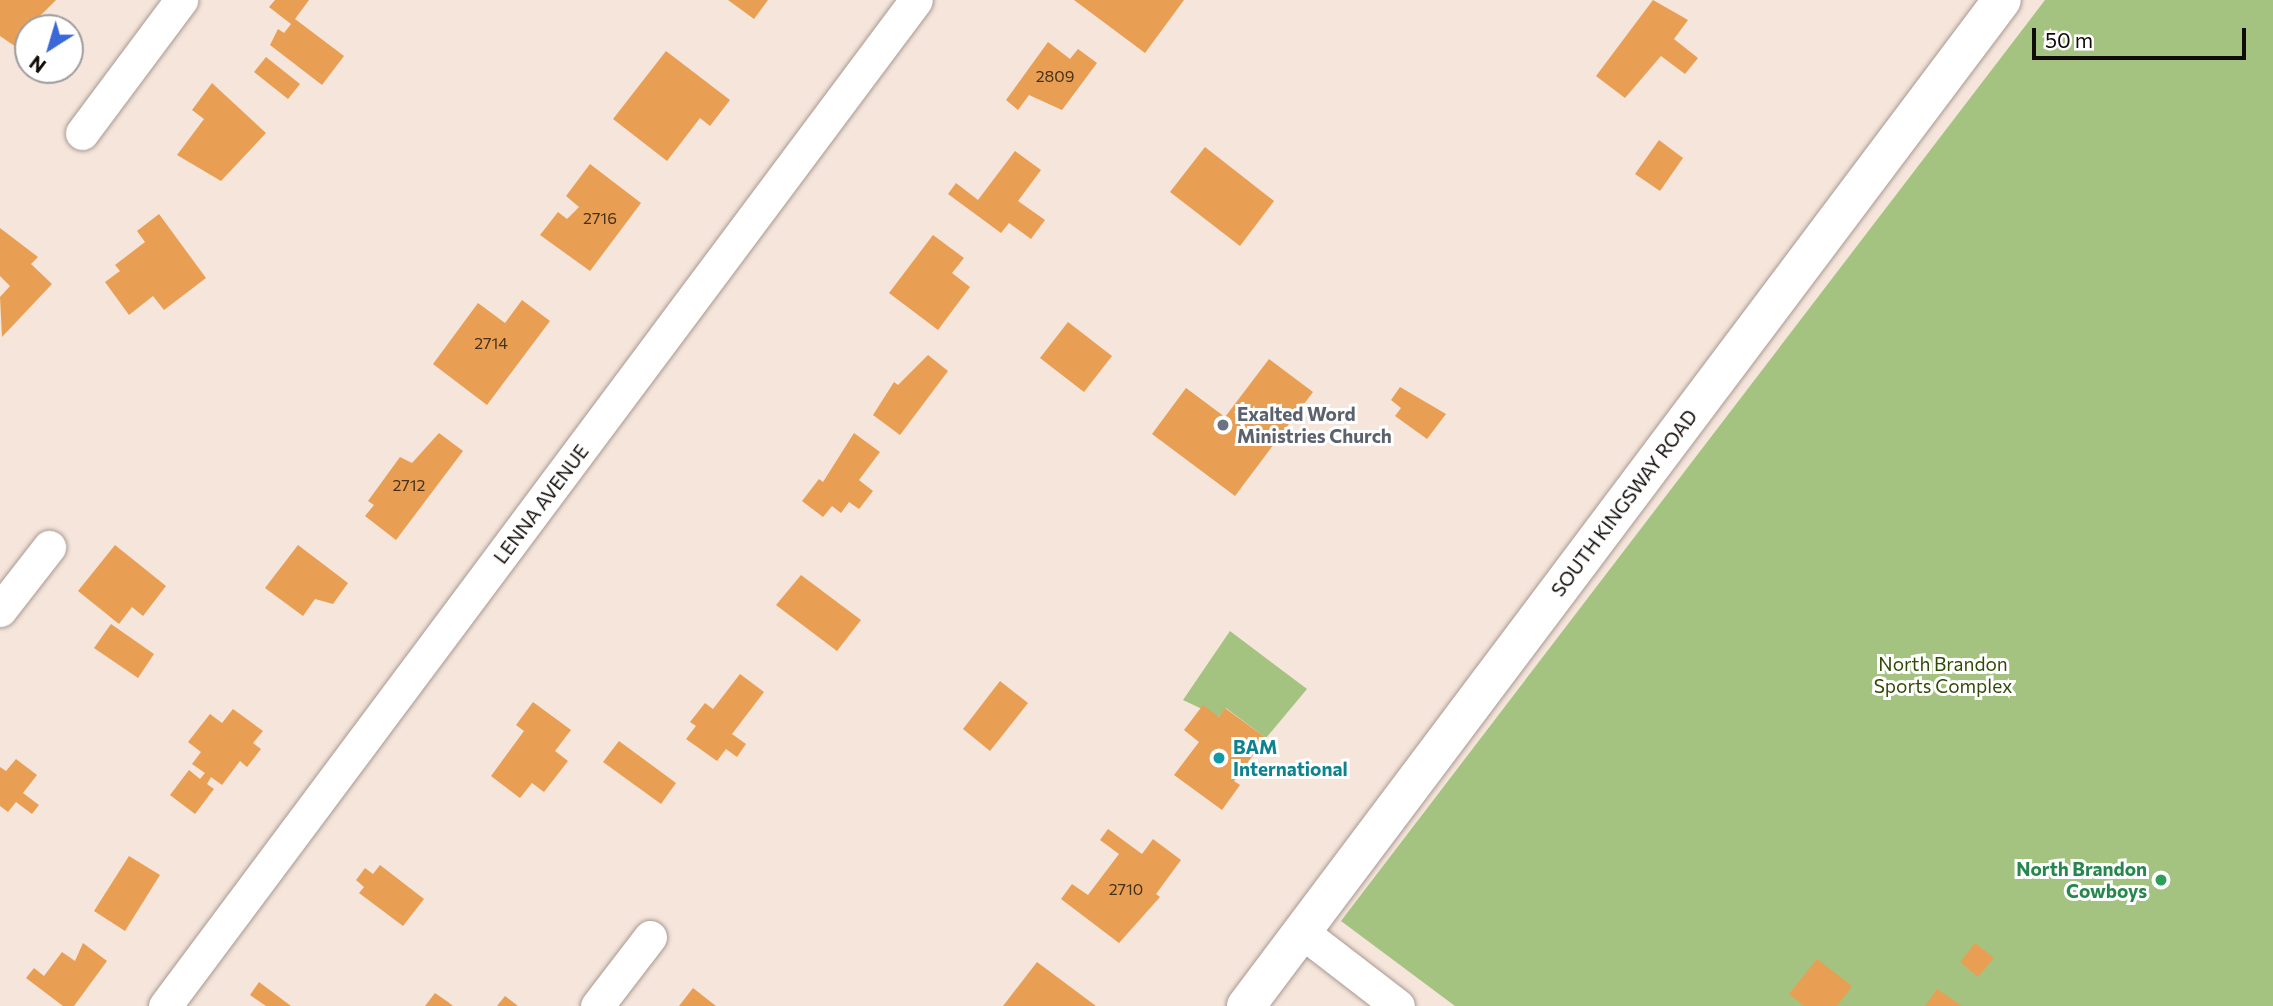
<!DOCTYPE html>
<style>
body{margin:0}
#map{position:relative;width:2273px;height:1006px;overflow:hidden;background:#f5e5db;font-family:Commissioner,sans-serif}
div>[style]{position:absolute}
.green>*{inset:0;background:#a4c280}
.building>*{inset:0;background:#e89f54}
.roads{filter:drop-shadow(0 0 2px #a89990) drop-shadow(0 0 2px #a89990)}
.minor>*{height:33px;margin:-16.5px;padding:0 16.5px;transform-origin:16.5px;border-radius:16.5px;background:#fff}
.tertiary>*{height:38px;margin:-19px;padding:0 19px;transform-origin:19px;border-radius:19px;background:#fff}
.dots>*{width:19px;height:19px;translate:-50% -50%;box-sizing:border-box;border:4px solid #fff;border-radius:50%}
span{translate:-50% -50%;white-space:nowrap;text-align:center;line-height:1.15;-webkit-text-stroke:6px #fff;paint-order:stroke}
.number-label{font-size:16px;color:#46301b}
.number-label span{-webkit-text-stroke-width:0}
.worship-label{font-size:19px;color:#5b616d;font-weight:700}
.left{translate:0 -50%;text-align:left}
.street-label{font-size:19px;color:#100b08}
.park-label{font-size:19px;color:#314905}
.culture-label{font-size:19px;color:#0d838f;font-weight:700}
.leisure-label{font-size:19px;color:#27864d;font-weight:700}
.right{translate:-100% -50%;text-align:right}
.north{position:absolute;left:14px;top:14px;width:70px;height:70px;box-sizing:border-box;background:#fff;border:2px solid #9f9d9c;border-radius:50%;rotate:217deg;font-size:19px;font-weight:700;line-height:28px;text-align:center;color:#100b08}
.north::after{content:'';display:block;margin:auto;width:24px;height:32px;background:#3969d9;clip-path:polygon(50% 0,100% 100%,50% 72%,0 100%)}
.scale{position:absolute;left:2032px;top:28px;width:214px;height:32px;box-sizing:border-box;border:4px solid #100b08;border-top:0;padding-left:9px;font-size:21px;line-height:24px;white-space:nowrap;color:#100b08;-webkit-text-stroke:5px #fff;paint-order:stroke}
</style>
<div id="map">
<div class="green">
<i style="clip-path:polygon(2045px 0,2273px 0,2273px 1006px,1455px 1006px,1341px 921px)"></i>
<i style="clip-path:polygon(1230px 631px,1307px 689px,1266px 738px,1226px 708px,1219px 717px,1183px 700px)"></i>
</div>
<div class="building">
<i style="clip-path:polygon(0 0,56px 0,28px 28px,19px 49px,0 36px)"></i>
<i style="clip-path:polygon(275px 0,309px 0,295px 19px,344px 56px,322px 85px,270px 45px,278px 29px,284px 33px,291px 24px,269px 7px)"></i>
<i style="clip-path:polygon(728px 0,768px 0,754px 19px)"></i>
<i style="clip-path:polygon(1074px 0,1184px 0,1145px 53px)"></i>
<i style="clip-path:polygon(1653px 0,1688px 20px,1674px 39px,1698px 58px,1685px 74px,1661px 56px,1625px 98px,1596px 76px)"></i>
<i style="clip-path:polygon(1048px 42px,1070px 59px,1078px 49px,1097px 63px,1062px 110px,1029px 95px,1018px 110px,1006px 100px)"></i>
<i style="clip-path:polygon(666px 51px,730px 100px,710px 126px,700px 118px,667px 161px,613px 119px)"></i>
<i style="clip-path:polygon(266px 57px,300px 84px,288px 99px,254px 72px)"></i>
<i style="clip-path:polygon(212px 83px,266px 133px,221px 181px,177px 155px,204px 119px,192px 110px)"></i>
<i style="clip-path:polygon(1659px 140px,1683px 158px,1660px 191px,1635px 174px)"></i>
<i style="clip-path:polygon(1205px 147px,1274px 201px,1240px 246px,1170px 192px)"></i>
<i style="clip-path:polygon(1015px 151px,1041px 170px,1018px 201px,1045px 220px,1031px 239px,1009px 223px,1001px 233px,948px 194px,956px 183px,978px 200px)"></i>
<i style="clip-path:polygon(590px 164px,641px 203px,590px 271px,540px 235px,558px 212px,567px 219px,579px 207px,566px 196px)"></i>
<i style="clip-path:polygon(159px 214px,206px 278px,164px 310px,153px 296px,129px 315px,105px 282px,120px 271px,115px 265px,145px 242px,137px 231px)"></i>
<i style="clip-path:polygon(0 228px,38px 257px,31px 264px,52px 284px,2px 337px,0 297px,10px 286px,0 276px)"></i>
<i style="clip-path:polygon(933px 235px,964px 258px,952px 273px,970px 287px,938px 330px,889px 293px)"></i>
<i style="clip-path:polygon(522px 300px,550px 321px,487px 405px,433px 364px,478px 303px,505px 323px)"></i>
<i style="clip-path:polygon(1068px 322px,1112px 356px,1084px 392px,1040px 358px)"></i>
<i style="clip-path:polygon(928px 355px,948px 371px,900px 435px,873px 415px,894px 382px,898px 385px)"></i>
<i style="clip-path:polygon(1269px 359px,1313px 392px,1235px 496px,1152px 434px,1186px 388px,1225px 417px)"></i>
<i style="clip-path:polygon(1400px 387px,1446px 414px,1427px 439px,1395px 416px,1401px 408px,1391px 400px)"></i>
<i style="clip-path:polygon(439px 433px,463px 451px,396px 540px,365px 516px,374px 505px,368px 501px,400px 457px,412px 463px)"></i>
<i style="clip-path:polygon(854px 433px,880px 452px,859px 480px,873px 491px,859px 509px,849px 502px,841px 513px,832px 506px,823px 517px,802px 501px,819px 479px,823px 482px)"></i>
<i style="clip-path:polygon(115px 545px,166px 586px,143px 616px,132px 607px,119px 624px,78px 591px)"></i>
<i style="clip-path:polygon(298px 545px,348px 583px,333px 604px,315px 599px,303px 616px,265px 588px)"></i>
<i style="clip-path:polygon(801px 575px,861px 620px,837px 651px,776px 605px)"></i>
<i style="clip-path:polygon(111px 624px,154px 654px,138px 678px,94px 648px)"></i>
<i style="clip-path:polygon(740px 674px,764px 692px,732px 734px,746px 744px,737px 757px,726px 749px,717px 761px,686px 739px,696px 726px,690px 722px,705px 703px,713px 709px)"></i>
<i style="clip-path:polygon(1000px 681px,1028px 703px,990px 751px,963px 729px)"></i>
<i style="clip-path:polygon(533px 702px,571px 730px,555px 751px,568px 761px,544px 792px,532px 783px,520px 798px,491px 776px,524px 731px,516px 725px)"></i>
<i style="clip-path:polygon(1203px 705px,1219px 717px,1225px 708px,1266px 738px,1234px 781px,1240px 785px,1222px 810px,1174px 775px,1199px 742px,1184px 730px)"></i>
<i style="clip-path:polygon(233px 709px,263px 731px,253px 743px,261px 749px,247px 767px,240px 761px,222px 785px,211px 777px,207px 784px,214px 789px,195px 814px,170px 795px,189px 770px,200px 779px,205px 773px,192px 764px,201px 752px,188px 742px,210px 714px,222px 723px)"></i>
<i style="clip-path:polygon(619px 741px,676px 783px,661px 804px,603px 762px)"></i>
<i style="clip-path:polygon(16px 759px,37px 775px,23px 793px,39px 805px,32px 814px,16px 802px,8px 812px,0 806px,0 767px,6px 771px)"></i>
<i style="clip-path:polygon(1108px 829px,1142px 854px,1153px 839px,1181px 860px,1156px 894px,1160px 897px,1119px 943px,1061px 899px,1072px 884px,1088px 895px,1119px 854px,1100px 840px)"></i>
<i style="clip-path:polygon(129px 856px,160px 875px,125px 931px,94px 911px)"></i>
<i style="clip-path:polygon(380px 865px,424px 899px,403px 926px,359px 893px,364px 887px,356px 880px,365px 868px,373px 874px)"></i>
<i style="clip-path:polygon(83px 943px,107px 961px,74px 1006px,63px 1006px,26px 978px,34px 968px,44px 976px,62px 952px,75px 961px)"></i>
<i style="clip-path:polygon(1975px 943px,1994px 958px,1978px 977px,1960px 962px)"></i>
<i style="clip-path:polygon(1817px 959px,1852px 986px,1837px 1006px,1804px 1006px,1789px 994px)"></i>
<i style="clip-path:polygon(1037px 962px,1096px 1006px,1003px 1006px)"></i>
<i style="clip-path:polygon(259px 982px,291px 1006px,266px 1006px,250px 995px)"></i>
<i style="clip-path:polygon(693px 988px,716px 1006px,679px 1006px)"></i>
<i style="clip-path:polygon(1937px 989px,1962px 1006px,1925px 1006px)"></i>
<i style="clip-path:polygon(435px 993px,448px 1002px,453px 1006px,425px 1006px)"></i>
<i style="clip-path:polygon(505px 996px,518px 1006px,497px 1006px)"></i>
</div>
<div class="roads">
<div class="minor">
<i style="left:82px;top:133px;width:166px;rotate:-53.3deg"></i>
<i style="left:0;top:610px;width:80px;rotate:-52.1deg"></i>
<i style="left:1302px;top:932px;width:121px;rotate:37.6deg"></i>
<i style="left:165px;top:1006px;width:1255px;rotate:-53.26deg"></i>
<i style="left:597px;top:1006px;width:87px;rotate:-52.5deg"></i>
</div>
<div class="tertiary">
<i style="left:1246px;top:1006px;width:1258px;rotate:-53.08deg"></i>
</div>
</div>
<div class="dots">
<i style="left:1223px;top:425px;background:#6b7280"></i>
<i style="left:1219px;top:758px;background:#0f9aa8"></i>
<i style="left:2161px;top:880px;background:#2e9e5b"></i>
</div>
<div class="number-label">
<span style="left:1055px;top:76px">2809</span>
<span style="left:600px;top:218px">2716</span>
<span style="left:491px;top:343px">2714</span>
<span style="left:409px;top:485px">2712</span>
<span style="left:1126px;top:889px">2710</span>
</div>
<div class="worship-label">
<span class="left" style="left:1237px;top:425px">Exalted Word<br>Ministries Church</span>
</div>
<div class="street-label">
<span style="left:1624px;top:503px;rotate:-53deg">SOUTH KINGSWAY ROAD</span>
<span style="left:541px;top:504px;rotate:-53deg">LENNA AVENUE</span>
</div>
<div class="park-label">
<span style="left:1943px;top:675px">North Brandon<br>Sports Complex</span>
</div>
<div class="culture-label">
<span class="left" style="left:1233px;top:758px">BAM<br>International</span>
</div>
<div class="leisure-label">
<span class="right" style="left:2147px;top:880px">North Brandon<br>Cowboys</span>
</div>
<div class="north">N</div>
<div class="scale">50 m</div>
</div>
